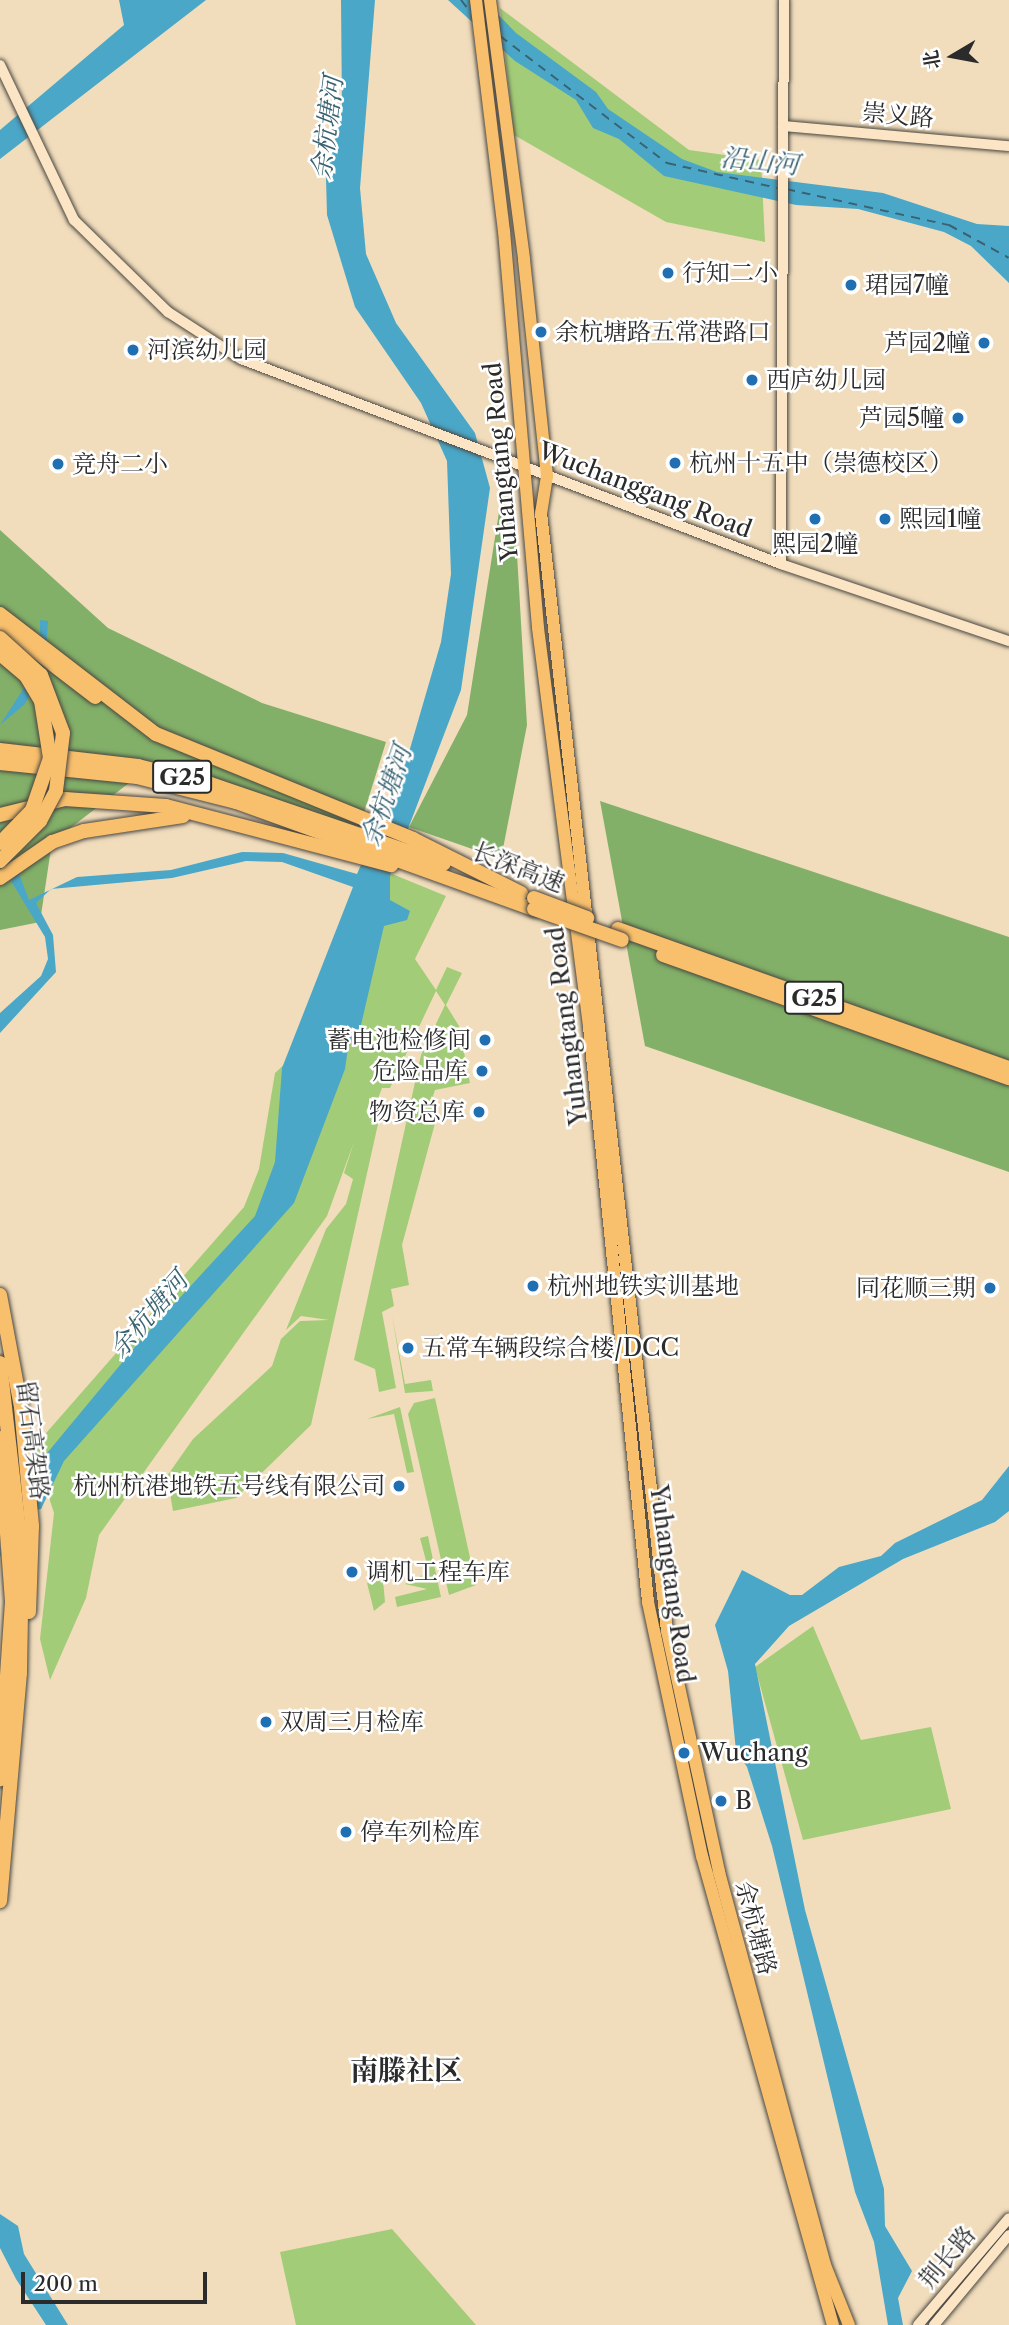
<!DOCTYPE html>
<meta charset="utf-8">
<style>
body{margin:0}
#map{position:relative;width:1009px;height:2325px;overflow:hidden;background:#f1ddbc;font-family:"Libre Caslon Text","Noto Serif SC",serif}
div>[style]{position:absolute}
.green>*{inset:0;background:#a3cc78}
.forest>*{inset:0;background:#82b068}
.water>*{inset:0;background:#4aa7c8}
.ferry>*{height:2px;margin-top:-1px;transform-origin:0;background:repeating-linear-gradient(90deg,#396372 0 9px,transparent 0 16px)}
.roads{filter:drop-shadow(0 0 2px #494641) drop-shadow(0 0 2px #494641)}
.secondary>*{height:10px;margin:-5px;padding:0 5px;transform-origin:5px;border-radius:5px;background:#fce5c4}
.primary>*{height:12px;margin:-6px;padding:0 6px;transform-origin:6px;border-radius:6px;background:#f8bf6c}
.highway>*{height:14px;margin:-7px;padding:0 7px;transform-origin:7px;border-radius:7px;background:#f8bf6c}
.bridges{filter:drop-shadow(0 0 2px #494641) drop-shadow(0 0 2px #494641)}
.highway-bridge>*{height:14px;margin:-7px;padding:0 7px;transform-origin:7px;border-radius:7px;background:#f8bf6c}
.dots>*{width:19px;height:19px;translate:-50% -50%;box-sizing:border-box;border:4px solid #fff;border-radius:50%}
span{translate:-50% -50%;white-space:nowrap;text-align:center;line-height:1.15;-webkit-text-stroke:5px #fff;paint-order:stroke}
.shield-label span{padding:2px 5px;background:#fff;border:2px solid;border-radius:5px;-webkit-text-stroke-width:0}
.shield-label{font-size:23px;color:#2b2b2b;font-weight:700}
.street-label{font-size:24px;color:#2b2b2b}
.poi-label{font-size:24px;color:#2b2b2b}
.left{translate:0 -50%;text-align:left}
.right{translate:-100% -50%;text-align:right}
.water-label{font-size:26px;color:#396372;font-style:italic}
.quarter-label{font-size:28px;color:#2b2b2b;font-weight:700}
.north{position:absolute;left:918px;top:21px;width:70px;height:70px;-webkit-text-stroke:5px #fff;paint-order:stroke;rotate:260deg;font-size:19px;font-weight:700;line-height:28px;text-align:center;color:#2b2b2b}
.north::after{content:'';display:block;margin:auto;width:24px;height:32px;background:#2b2b2b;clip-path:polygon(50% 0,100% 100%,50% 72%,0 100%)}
.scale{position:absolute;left:21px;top:2272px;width:186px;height:32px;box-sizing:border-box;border:4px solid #2b2b2b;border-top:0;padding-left:9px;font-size:21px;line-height:24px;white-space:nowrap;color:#2b2b2b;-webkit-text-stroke:5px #fff;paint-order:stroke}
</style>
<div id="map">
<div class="green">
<i style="clip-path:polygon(500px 8px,689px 150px,761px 160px,765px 242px,666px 222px,514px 135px)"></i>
<i style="clip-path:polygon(363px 862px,446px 896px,415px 959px,436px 990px,447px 967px,462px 973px,446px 1005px,459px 1026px,470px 1083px,435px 1090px,433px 1096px,437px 1116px,402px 1245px,409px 1285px,391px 1289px,394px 1306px,382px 1312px,396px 1388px,379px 1392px,375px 1369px,354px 1360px,421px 1055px,445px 1005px,436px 991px,390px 1088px,382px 1088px,376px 1104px,382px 1106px,311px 1425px,236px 1498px,173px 1511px,167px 1476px,193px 1439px,272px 1366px,281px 1339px,300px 1321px,329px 1320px,301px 1316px,286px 1330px,326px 1229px,346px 1204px,353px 1179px,344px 1173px,354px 1142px,327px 1216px,99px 1535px,86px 1598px,50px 1680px,40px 1639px,54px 1513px,33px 1448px,244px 1207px,259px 1169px,275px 1073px,289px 1060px)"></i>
<i style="clip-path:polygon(392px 1315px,405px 1384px,431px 1380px,433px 1391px,405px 1393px)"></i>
<i style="clip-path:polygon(435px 1398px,476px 1585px,449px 1595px,408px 1414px,414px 1403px)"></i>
<i style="clip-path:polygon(400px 1407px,414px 1472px,407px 1473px,394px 1414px,367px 1419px)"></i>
<i style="clip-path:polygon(428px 1536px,441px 1597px,397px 1607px,395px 1597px,427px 1589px,405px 1584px,429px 1572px,420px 1538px)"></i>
<i style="clip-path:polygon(383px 1580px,385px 1602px,374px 1611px,367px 1583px)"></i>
<i style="clip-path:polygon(813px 1626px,861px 1740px,931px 1727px,951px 1809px,803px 1840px,755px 1667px)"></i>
<i style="clip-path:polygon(392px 2229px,476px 2325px,296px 2325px,280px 2252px)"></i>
</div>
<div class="forest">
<i style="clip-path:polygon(505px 474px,517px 554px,527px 725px,501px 859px,409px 827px,467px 715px)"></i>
<i style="clip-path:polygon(0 530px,108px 628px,262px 703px,386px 742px,358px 832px,159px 760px,52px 842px,40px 922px,0 930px)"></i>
<i style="clip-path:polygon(600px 801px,1009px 937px,1009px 1172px,645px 1046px)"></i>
</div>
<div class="water">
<i style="clip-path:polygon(119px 0,206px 0,0 159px,0 130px,124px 25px)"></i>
<i style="clip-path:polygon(341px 0,375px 0,360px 188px,366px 254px,396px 323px,475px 433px,490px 488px,461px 690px,390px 876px,390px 900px,410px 911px,407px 920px,384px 926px,361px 1025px,348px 1048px,345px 1069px,294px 1203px,64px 1461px,41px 1509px,30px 1511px,0 1557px,4px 1505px,140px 1341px,255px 1216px,275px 1162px,282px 1068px,353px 887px,282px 862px,246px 861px,172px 878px,51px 889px,36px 903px,53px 935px,56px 972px,0 1033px,0 1013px,41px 976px,48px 959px,45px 937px,11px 881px,0 824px,29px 900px,77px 877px,171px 870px,242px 852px,283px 853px,357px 874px,407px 759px,441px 642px,451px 574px,447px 461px,421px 403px,355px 307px,327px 215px,326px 178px,342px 110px)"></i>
<i style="clip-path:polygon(448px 0,484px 0,516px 33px,596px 92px,608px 109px,682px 159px,717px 172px,883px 193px,977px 224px,1009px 226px,1009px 283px,971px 246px,944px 232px,858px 209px,796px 205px,664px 176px,619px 139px,593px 128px,576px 100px,515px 61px)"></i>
<i style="clip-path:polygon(40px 620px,48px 621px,45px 665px,25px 704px,0 725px,40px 663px)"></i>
<i style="clip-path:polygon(1009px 1466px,1009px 1511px,995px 1522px,903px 1559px,789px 1626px,755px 1664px,805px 1910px,884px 2189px,885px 2226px,912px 2271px,898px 2298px,903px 2325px,888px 2325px,874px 2242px,855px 2192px,772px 1846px,747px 1767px,736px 1751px,728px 1671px,715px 1625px,742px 1570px,790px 1595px,802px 1595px,839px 1567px,881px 1556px,895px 1543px,982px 1500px)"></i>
<i style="clip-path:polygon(0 2214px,18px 2226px,24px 2254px,68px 2325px,46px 2325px,16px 2279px,0 2248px)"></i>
</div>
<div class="ferry">
<i style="left:461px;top:0;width:16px;rotate:52deg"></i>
<i style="left:500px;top:36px;width:210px;rotate:37.3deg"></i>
<i style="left:667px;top:163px;width:113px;rotate:12.8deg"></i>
<i style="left:786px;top:189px;width:167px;rotate:12.5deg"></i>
<i style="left:949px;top:225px;width:68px;rotate:28.8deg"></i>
</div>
<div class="roads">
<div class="secondary">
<i style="left:0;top:65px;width:172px;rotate:64.5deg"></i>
<i style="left:74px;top:220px;width:132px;rotate:44.4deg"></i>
<i style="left:168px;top:312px;width:87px;rotate:32.8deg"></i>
<i style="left:241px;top:359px;width:578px;rotate:20.79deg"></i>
<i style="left:781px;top:564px;width:241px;rotate:18.7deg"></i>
<i style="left:783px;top:126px;width:227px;rotate:5.1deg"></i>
<i style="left:781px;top:564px;width:564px;rotate:-89.7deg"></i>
<i style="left:918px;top:2325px;width:140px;rotate:-49.6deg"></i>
<i style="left:934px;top:2325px;width:117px;rotate:-50.2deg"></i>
</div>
<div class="primary">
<i style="left:476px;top:0;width:233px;rotate:83.1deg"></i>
<i style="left:504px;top:231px;width:398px;rotate:85.1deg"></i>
<i style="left:538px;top:628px;width:402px;rotate:82.7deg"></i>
<i style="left:589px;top:1027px;width:578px;rotate:84.14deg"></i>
<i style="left:648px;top:1602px;width:260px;rotate:78deg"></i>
<i style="left:702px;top:1856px;width:487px;rotate:74.4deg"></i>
<i style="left:490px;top:0;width:262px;rotate:82.5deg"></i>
<i style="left:524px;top:260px;width:217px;rotate:83.9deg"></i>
<i style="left:547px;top:476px;width:37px;rotate:99deg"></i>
<i style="left:541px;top:513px;width:1125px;rotate:83.57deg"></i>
<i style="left:667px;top:1631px;width:247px;rotate:77.8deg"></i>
<i style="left:719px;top:1872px;width:407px;rotate:74.9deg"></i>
<i style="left:825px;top:2265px;width:65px;rotate:68.2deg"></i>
</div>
<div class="highway">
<i style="left:0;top:614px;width:197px;rotate:37.6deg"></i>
<i style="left:156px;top:734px;width:278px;rotate:22.2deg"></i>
<i style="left:413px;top:839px;width:121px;rotate:26.6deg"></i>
<i style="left:0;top:624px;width:120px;rotate:37.5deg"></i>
<i style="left:0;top:750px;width:139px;rotate:6.6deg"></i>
<i style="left:138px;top:766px;width:75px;rotate:13.9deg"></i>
<i style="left:211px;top:784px;width:246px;rotate:18.9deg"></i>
<i style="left:0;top:763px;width:138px;rotate:5.8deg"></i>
<i style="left:137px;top:777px;width:102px;rotate:14.2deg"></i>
<i style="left:236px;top:802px;width:317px;rotate:19.8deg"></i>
<i style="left:0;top:815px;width:67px;rotate:-13.8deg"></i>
<i style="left:65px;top:799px;width:101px;rotate:4deg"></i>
<i style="left:166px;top:806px;width:233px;rotate:14.7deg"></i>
<i style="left:0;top:878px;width:63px;rotate:-34.7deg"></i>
<i style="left:52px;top:842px;width:34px;rotate:-19deg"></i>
<i style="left:84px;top:831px;width:100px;rotate:-8.6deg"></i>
<i style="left:618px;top:929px;width:415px;rotate:19.6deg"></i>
<i style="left:663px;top:955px;width:367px;rotate:19.6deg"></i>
<i style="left:0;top:1295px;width:114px;rotate:79.4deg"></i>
<i style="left:21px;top:1407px;width:120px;rotate:84.7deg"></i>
<i style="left:32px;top:1526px;width:86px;rotate:92deg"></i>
<i style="left:0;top:1363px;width:195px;rotate:83.5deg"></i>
<i style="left:22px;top:1557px;width:116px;rotate:91deg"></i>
<i style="left:20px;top:1673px;width:229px;rotate:95deg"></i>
<i style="left:0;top:1438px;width:164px;rotate:85.8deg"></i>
<i style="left:12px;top:1602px;width:178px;rotate:93.9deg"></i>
</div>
</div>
<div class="bridges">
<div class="highway-bridge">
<i style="left:0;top:638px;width:55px;rotate:42.1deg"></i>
<i style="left:41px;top:675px;width:62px;rotate:69.2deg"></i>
<i style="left:63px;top:733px;width:58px;rotate:96.9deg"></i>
<i style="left:56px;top:791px;width:34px;rotate:118deg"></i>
<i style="left:40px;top:821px;width:57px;rotate:135deg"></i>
<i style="left:0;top:654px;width:34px;rotate:40deg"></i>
<i style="left:26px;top:676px;width:29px;rotate:59deg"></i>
<i style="left:41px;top:701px;width:58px;rotate:81deg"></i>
<i style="left:50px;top:758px;width:55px;rotate:109.1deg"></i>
<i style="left:32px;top:810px;width:46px;rotate:134.1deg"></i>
<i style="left:534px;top:898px;width:57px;rotate:20.7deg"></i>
<i style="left:534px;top:909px;width:93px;rotate:19.4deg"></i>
</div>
</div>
<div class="dots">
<i style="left:668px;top:273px;background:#1f6fb2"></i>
<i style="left:851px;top:285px;background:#1f6fb2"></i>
<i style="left:541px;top:332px;background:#1f6fb2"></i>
<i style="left:984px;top:343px;background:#1f6fb2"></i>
<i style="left:133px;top:350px;background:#1f6fb2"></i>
<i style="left:752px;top:380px;background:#1f6fb2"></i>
<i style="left:958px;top:418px;background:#1f6fb2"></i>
<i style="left:675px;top:463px;background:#1f6fb2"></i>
<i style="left:58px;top:464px;background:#1f6fb2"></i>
<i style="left:815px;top:519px;background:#1f6fb2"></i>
<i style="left:885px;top:519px;background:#1f6fb2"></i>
<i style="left:485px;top:1040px;background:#1f6fb2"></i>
<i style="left:482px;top:1071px;background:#1f6fb2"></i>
<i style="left:479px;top:1112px;background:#1f6fb2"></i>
<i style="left:533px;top:1286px;background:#1f6fb2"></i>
<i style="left:990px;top:1288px;background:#1f6fb2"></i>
<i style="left:408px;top:1348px;background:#1f6fb2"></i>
<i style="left:399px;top:1486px;background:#1f6fb2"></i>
<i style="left:352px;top:1572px;background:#1f6fb2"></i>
<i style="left:266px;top:1722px;background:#1f6fb2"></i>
<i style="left:684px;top:1753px;background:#1f6fb2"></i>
<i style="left:721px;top:1801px;background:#1f6fb2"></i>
<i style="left:346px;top:1832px;background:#1f6fb2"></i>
</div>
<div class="shield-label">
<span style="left:182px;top:777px">G25</span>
<span style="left:814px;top:998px">G25</span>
</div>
<div class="street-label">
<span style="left:898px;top:115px;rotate:5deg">崇义路</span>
<span style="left:501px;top:462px;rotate:-95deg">Yuhangtang Road</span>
<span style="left:645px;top:490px;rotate:21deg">Wuchanggang Road</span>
<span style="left:518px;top:867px;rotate:21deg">长深高速</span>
<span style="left:567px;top:1026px;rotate:-97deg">Yuhangtang Road</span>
<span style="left:33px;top:1440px;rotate:83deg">留石高架路</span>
<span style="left:672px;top:1584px;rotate:82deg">Yuhangtang Road</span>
<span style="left:756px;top:1928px;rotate:75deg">余杭塘路</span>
<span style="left:947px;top:2257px;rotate:-50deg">荆长路</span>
</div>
<div class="poi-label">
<span class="left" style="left:682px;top:273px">行知二小</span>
<span class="left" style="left:865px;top:285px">珺园7幢</span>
<span class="left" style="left:555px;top:332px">余杭塘路五常港路口</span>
<span class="right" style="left:970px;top:343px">芦园2幢</span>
<span class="left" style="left:147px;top:350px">河滨幼儿园</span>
<span class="left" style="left:766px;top:380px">西庐幼儿园</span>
<span class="right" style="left:944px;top:418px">芦园5幢</span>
<span class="left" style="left:689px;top:463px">杭州十五中（崇德校区）</span>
<span class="left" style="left:72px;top:464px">竞舟二小</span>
<span class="left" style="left:899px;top:519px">熙园1幢</span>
<span style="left:815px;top:544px">熙园2幢</span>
<span class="right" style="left:471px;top:1040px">蓄电池检修间</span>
<span class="right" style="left:468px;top:1071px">危险品库</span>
<span class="right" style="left:465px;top:1112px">物资总库</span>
<span class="left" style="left:547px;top:1286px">杭州地铁实训基地</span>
<span class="right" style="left:976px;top:1288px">同花顺三期</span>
<span class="left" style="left:422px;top:1348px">五常车辆段综合楼/DCC</span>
<span class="right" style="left:385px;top:1486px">杭州杭港地铁五号线有限公司</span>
<span class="left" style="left:366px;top:1572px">调机工程车库</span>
<span class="left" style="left:280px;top:1722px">双周三月检库</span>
<span class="left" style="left:700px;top:1753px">Wuchang</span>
<span class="left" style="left:735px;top:1801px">B</span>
<span class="left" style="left:360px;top:1832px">停车列检库</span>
</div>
<div class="water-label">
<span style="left:328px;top:128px;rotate:-83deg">余杭塘河</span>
<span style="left:760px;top:162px;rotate:6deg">沿山河</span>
<span style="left:387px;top:796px;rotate:-71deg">余杭塘河</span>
<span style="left:149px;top:1315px;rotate:-49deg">余杭塘河</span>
</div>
<div class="quarter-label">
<span style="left:406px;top:2070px">南滕社区</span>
</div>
<div class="north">北</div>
<div class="scale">200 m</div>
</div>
